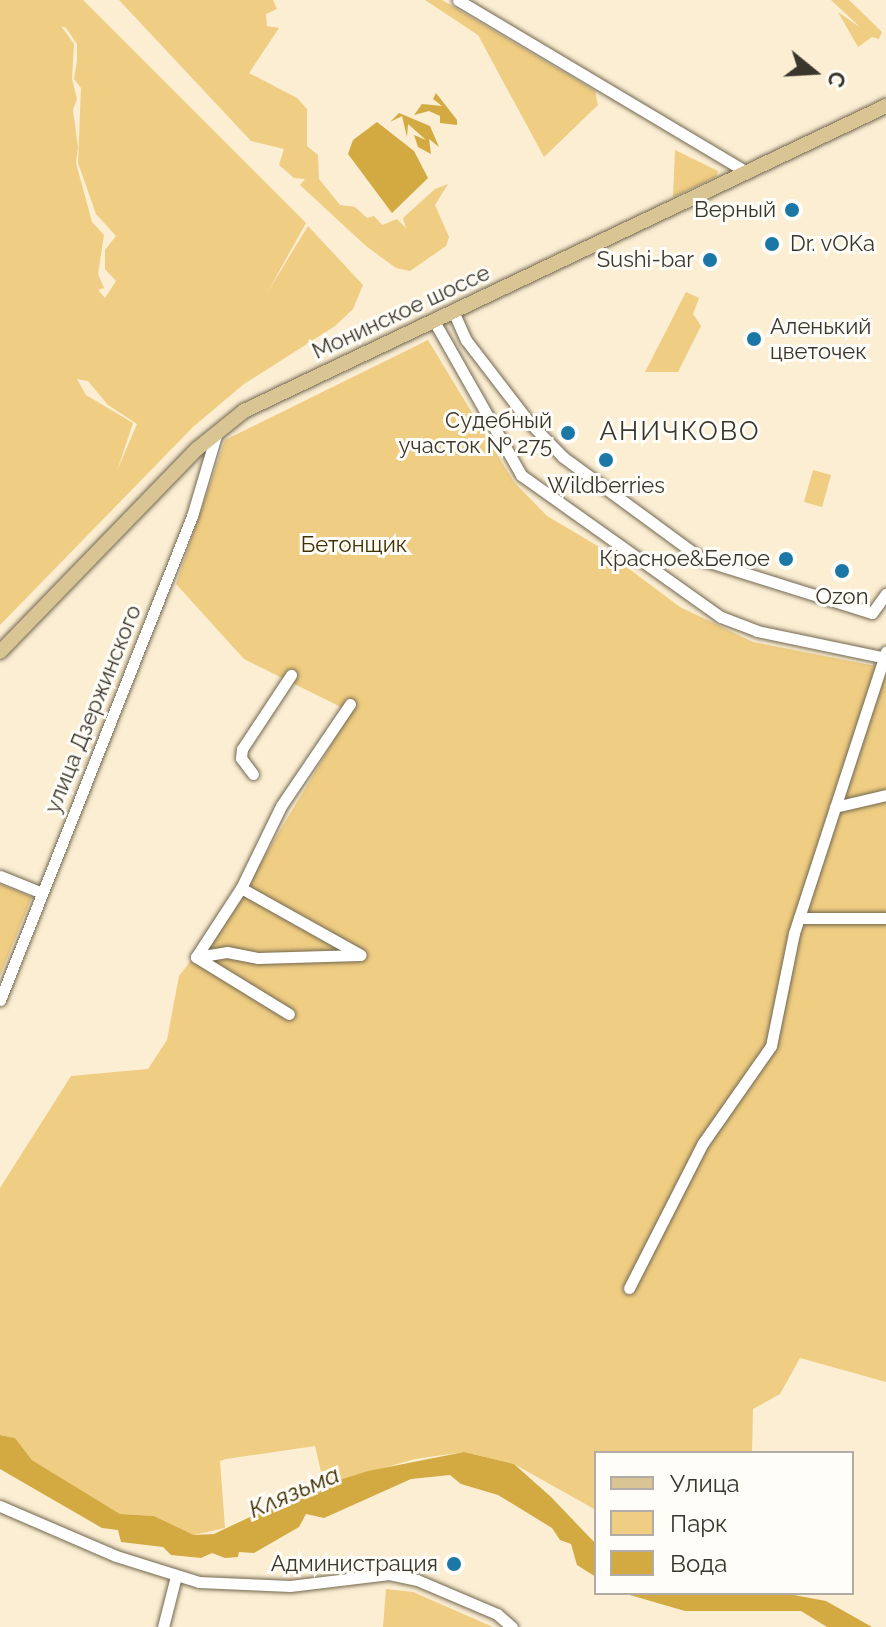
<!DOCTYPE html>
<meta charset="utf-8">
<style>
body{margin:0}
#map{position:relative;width:886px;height:1627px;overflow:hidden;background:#fbeed3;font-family:Raleway,sans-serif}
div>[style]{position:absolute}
.green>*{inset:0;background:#efcd83}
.water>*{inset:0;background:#d3a941}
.roads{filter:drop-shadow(0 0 2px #72674f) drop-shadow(0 0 2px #72674f)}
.minor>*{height:11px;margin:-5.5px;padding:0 5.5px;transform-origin:5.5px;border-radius:5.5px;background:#fff}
.major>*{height:14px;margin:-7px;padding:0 7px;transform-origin:7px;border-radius:7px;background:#d9c494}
.dots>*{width:22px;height:22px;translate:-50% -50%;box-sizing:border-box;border:4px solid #fffdf7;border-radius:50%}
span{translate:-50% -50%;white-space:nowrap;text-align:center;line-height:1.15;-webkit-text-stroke:6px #fffdf7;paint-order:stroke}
.poi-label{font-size:22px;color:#3b362c}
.right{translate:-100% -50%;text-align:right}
.left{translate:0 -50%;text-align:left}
.street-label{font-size:22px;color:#3b362c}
.park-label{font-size:22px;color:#413002}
.water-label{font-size:24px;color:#3c2b00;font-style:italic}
.quarter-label{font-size:26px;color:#3b362c;letter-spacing:2px}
.legend{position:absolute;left:594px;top:1451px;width:260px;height:144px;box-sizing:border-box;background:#fffdf7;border:2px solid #b1ada6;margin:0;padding:10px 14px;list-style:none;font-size:24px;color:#3b362c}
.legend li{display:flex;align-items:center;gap:16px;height:40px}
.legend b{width:40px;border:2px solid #b1ada6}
.north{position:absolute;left:774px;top:32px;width:80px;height:80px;-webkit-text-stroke:6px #fffdf7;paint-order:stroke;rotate:108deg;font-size:22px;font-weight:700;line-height:32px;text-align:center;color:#3b362c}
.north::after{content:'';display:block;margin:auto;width:28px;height:36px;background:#3b362c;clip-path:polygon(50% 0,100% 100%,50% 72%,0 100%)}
</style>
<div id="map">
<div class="green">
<i style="clip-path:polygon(evenodd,0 0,83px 0,306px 223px,267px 293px,308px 226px,363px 285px,353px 309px,335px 326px,244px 384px,194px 426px,0 625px,0 0,61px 26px,66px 28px,77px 44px,77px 61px,74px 79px,81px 88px,78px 163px,96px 214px,116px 236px,105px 250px,105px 269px,116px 281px,105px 298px,98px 290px,104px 288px,98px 274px,104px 235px,92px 222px,76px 163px,78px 147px,73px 110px,77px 99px,72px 79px,74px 44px,61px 26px,0 0,77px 379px,88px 381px,108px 405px,137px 424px,117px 471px,133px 423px,86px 395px,77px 379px)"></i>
<i style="clip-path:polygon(119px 0,273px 0,277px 9px,266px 14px,267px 26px,279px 28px,249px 73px,297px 98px,307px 109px,307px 146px,318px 155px,319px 179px,340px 205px,355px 207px,367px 218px,374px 216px,382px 225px,397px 219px,406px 228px,403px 218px,435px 189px,448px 184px,435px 205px,449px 237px,446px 246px,410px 271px,396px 268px,366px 246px,300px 185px,305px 179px,294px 178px,279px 165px,284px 149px,251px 141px)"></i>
<i style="clip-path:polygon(425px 0,442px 0,595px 91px,598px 105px,544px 157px,478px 35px)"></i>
<i style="clip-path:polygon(831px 0,849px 0,882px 32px,879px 39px,872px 37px,858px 47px,838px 12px,861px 28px)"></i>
<i style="clip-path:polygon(675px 150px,718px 171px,716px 177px,673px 197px)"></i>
<i style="clip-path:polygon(686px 292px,699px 298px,693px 314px,701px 326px,678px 372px,645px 372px)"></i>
<i style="clip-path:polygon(428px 340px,514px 482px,547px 516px,601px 548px,680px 607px,753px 642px,886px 668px,886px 1382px,800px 1358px,780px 1394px,753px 1409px,752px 1453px,596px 1453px,596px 1510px,514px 1464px,464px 1452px,415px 1459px,324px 1485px,315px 1446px,226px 1459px,220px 1461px,225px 1528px,194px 1535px,154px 1516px,120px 1514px,32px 1460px,15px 1438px,0 1435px,0 1188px,71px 1076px,148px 1069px,167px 1040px,179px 976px,242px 894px,351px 712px,244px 659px,176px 584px,225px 440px)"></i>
<i style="clip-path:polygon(813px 470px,831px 475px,822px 507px,804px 502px)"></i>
<i style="clip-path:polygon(0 884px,32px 897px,0 976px)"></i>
<i style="clip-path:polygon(386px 1589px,413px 1592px,493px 1627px,383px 1627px)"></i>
</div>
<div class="water">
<i style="clip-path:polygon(436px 93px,457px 120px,457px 125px,440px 123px,440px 116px,429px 111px,414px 115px,422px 104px,442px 106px,433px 99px)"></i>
<i style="clip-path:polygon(399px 113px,430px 126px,439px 147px,429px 139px,431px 154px,418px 147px,414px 135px,426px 140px,408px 124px,407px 137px,402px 116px,390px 122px)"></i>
<i style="clip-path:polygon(377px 122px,414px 151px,428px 178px,392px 213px,348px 154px,353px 140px)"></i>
<i style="clip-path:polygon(0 1435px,15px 1438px,32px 1460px,120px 1514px,154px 1516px,194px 1535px,214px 1534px,305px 1491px,368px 1471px,464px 1452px,514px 1464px,551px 1497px,596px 1544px,596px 1577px,577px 1565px,571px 1544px,560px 1540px,552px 1528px,498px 1495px,461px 1484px,450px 1475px,411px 1479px,324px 1518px,306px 1514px,299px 1527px,254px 1553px,239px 1552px,238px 1557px,225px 1558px,212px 1553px,201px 1558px,171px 1555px,163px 1547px,121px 1542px,118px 1530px,102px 1528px,0 1469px)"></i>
<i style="clip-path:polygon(623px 1593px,794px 1595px,826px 1601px,872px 1627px,827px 1627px,801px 1611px,685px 1611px)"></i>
</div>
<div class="roads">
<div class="minor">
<i style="left:458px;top:0;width:334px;rotate:30.8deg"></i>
<i style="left:453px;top:311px;width:32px;rotate:66deg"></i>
<i style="left:466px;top:340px;width:103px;rotate:52.5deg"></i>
<i style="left:529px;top:422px;width:49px;rotate:45.8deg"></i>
<i style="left:563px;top:457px;width:174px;rotate:36.3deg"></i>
<i style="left:703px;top:560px;width:177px;rotate:17.4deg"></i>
<i style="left:872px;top:613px;width:24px;rotate:-54deg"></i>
<i style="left:434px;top:321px;width:177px;rotate:60.5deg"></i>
<i style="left:521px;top:475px;width:245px;rotate:35.4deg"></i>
<i style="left:721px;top:617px;width:39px;rotate:21deg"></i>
<i style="left:757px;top:631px;width:132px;rotate:11.8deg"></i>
<i style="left:350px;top:704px;width:123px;rotate:124.1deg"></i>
<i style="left:281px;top:806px;width:91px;rotate:116deg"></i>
<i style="left:241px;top:888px;width:137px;rotate:29.2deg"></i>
<i style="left:253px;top:774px;width:20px;rotate:-127deg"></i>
<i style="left:241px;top:758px;width:9px;rotate:-84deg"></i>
<i style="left:242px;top:749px;width:89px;rotate:-56.5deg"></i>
<i style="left:835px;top:807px;width:52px;rotate:-13.2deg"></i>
<i style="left:0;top:876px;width:45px;rotate:22deg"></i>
<i style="left:799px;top:918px;width:87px"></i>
<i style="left:196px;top:957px;width:31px;rotate:-9deg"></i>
<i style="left:227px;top:952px;width:32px;rotate:11deg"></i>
<i style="left:258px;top:958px;width:102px;rotate:-1.7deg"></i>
<i style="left:196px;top:957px;width:109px;rotate:31.5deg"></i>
<i style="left:196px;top:957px;width:82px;rotate:-56.9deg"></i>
<i style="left:0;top:1000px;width:521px;rotate:-68.36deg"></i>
<i style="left:192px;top:516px;width:88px;rotate:-73.4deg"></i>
<i style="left:629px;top:1288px;width:163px;rotate:-63deg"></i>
<i style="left:703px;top:1143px;width:118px;rotate:-55deg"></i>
<i style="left:771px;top:1046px;width:115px;rotate:-78.5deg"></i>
<i style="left:794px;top:933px;width:296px;rotate:-71.9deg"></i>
<i style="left:0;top:1506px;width:126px;rotate:23.3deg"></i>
<i style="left:116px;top:1556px;width:87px;rotate:17.4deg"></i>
<i style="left:199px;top:1582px;width:91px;rotate:2.5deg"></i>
<i style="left:290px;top:1586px;width:100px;rotate:-6.9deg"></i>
<i style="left:389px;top:1574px;width:29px;rotate:12deg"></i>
<i style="left:417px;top:1580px;width:87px;rotate:23deg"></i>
<i style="left:497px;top:1614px;width:20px;rotate:41deg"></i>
<i style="left:163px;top:1627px;width:53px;rotate:-75.7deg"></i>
</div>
<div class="major">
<i style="left:0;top:652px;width:283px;rotate:-45.9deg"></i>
<i style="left:197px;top:449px;width:60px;rotate:-39deg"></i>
<i style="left:244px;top:411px;width:711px;rotate:-25.41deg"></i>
</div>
</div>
<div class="dots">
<i style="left:792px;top:210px;background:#1b78a6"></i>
<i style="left:772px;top:244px;background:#1b78a6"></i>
<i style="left:710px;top:260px;background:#1b78a6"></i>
<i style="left:754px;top:339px;background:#1b78a6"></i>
<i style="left:568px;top:433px;background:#1b78a6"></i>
<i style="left:606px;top:460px;background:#1b78a6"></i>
<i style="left:786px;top:559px;background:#1b78a6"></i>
<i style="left:842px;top:571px;background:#1b78a6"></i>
<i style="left:454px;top:1564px;background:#1b78a6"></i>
</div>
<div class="poi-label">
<span class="right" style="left:776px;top:210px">Верный</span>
<span class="left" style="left:790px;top:244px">Dr. vOKa</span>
<span class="right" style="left:694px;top:260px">Sushi-bar</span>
<span class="left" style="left:770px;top:339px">Аленький<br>цветочек</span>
<span class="right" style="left:552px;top:433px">Судебный<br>участок № 275</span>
<span style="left:606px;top:486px">Wildberries</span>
<span class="right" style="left:770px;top:559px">Красное&amp;Белое</span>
<span style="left:842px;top:597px">Ozon</span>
<span class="right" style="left:438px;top:1564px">Администрация</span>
</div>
<div class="street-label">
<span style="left:401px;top:312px;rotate:-25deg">Монинское шоссе</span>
<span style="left:93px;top:709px;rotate:-68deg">улица Дзержинского</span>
</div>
<div class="park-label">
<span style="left:354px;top:545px">Бетонщик</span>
</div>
<div class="water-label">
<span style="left:294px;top:1492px;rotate:-23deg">Клязьма</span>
</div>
<div class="quarter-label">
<span style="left:680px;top:432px">АНИЧКОВО</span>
</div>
<ul class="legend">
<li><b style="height:10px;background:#d9c494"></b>Улица</li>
<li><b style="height:22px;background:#efcd83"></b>Парк</li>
<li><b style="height:22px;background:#d3a941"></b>Вода</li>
</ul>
<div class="north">С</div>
</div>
